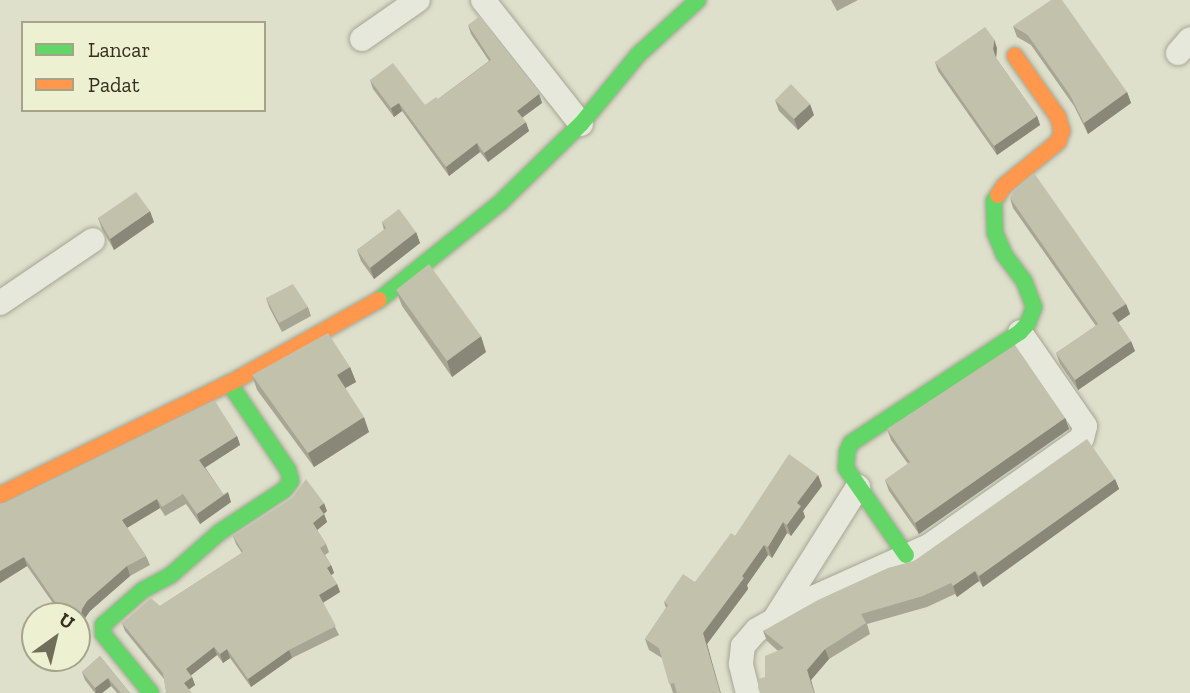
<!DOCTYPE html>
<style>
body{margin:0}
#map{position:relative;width:1190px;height:693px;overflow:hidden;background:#dee0cb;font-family:"Zilla Slab",serif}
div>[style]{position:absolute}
.roads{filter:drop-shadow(0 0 2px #a4a594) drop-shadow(0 0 2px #a4a594)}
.street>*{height:24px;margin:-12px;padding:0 12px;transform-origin:12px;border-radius:12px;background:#e7e8dc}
.fast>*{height:16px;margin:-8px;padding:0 8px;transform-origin:8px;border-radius:8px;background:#63d668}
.slow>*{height:16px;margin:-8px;padding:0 8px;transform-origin:8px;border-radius:8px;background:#ff974d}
.wall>*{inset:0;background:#a7a694}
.shaded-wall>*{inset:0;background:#888778}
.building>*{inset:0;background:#c2c1ac}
span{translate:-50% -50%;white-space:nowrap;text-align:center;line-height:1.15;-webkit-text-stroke:7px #eef1d1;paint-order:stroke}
.legend{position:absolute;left:21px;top:21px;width:245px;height:91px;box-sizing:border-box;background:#eef1d1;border:2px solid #a3a489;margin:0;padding:9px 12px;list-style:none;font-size:21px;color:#32301e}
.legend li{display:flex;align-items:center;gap:14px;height:35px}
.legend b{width:35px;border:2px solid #a3a489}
.north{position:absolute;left:21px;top:602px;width:70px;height:70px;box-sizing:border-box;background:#eef1d1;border:2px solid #a3a489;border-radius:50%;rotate:34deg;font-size:19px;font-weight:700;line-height:28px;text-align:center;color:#32301e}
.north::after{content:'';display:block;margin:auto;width:24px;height:32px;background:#6e6e5b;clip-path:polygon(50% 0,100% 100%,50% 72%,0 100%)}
</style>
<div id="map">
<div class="roads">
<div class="street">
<i style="left:483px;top:0;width:158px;rotate:51.7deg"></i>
<i style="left:362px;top:39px;width:68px;rotate:-34.9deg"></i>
<i style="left:1178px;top:53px;width:18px;rotate:-49deg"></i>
<i style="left:0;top:303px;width:112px;rotate:-34.1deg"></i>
<i style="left:776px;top:617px;width:154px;rotate:-57.8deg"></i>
<i style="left:748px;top:693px;width:30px;rotate:-104deg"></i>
<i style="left:741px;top:664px;width:18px;rotate:-84deg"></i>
<i style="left:743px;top:646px;width:21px;rotate:-49deg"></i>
<i style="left:757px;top:630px;width:67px;rotate:-29.6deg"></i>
<i style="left:815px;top:597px;width:125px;rotate:-24.1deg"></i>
<i style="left:929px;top:546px;width:187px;rotate:-35.2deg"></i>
<i style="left:1082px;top:438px;width:12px;rotate:-76deg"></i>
<i style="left:1085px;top:426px;width:114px;rotate:-124.7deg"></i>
</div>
<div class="fast">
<i style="left:379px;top:300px;width:155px;rotate:-38.7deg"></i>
<i style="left:500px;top:203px;width:113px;rotate:-44.3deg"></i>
<i style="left:581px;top:124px;width:89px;rotate:-50.4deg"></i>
<i style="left:638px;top:55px;width:81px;rotate:-42.5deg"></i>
<i style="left:906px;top:555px;width:106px;rotate:-124.6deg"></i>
<i style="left:846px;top:468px;width:16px;rotate:-86deg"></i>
<i style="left:847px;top:452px;width:10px;rotate:-66deg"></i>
<i style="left:851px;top:443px;width:202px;rotate:-33.3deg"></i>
<i style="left:1020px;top:332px;width:12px;rotate:-48deg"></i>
<i style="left:1028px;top:323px;width:17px;rotate:-69deg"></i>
<i style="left:1034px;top:307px;width:28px;rotate:-111deg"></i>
<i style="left:1024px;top:281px;width:34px;rotate:-127deg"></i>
<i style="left:1004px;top:254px;width:23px;rotate:-113deg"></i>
<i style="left:995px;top:233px;width:32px;rotate:-92deg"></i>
<i style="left:994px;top:201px;width:7px;rotate:-56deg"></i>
<i style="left:151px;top:693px;width:76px;rotate:-129.1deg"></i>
<i style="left:103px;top:634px;width:9px;rotate:-90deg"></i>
<i style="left:103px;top:625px;width:53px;rotate:-41.2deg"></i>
<i style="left:143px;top:590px;width:32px;rotate:-28deg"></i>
<i style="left:171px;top:575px;width:65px;rotate:-41.3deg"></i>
<i style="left:220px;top:532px;width:77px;rotate:-33.3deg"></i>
<i style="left:284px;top:490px;width:11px;rotate:-52deg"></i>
<i style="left:291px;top:481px;width:11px;rotate:-105deg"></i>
<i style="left:288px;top:470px;width:105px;rotate:-124.1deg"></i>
</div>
<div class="slow">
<i style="left:998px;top:195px;width:11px;rotate:-56deg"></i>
<i style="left:1004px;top:186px;width:70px;rotate:-39.2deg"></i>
<i style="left:1058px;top:142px;width:12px;rotate:-70deg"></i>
<i style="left:1062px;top:131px;width:15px;rotate:-106deg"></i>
<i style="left:1058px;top:117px;width:75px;rotate:-125.2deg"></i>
<i style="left:0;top:495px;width:258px;rotate:-26deg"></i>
<i style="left:232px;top:382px;width:168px;rotate:-29.2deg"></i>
</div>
</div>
<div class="wall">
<i style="clip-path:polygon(831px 0,858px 0,837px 11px)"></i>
<i style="clip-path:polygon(468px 25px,539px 94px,542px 103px,522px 118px,529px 131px,488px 162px,480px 152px,449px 176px,402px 111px,394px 117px,373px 89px,370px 80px,425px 105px,438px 99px,489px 61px,471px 34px)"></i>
<i style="clip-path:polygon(1013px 26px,1127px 92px,1131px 103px,1088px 134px,1074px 106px,1031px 45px,1017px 37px)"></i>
<i style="clip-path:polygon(997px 48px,996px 58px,1037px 116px,1040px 125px,997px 155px,938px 71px,935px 62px)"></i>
<i style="clip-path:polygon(775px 100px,814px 115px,798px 130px,779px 111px)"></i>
<i style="clip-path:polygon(1010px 198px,1126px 304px,1130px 314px,1118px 322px,1135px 351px,1078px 390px,1060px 364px,1056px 353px,1096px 326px,1013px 208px)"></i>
<i style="clip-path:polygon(98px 218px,154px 222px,114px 250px,102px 229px)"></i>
<i style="clip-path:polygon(382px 222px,416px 232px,420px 243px,374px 279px,361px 261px,357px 250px,384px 230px)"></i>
<i style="clip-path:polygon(396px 290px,486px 352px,452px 377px,402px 306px)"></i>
<i style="clip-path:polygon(266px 298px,308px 307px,311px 316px,282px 332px,269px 307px)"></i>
<i style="clip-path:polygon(350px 367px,356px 382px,345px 388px,369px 432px,314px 467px,257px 390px,252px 375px)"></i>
<i style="clip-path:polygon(1065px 418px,1069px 429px,919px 534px,889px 491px,885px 480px,908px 464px,891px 440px,887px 429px)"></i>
<i style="clip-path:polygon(237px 436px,240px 445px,205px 467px,223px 494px,231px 502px,200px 524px,186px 504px,165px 516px,160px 508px,127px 528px,146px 556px,150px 565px,130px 576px,90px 611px,85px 618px,84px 630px,77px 616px,62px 616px,27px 566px,0 583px,5px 503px)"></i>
<i style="clip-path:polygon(818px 475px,822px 486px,803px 511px,805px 517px,791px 536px,787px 533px,772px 558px,768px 555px,747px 585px,748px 589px,707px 644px,721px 693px,673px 693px,662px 658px,649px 650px,645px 639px,666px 608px,664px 602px,695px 582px,735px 536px)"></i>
<i style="clip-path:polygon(1115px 479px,1119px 489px,983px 587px,979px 581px,957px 597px,955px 594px,927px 607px,867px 624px,870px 634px,829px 659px,811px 680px,815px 693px,760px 693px,765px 677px,778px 651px,767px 641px,763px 631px,914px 561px)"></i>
<i style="clip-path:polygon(327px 511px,324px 514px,327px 522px,317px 530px,326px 544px,329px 552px,325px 555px,331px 565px,334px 573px,331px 575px,337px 584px,340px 592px,323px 603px,339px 635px,292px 658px,251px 687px,230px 658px,223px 663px,217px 655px,191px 675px,195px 685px,189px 689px,166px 691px,164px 679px,125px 631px,122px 623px,160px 606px,242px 553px,236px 544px,233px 536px)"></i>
<i style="clip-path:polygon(100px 656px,130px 693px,117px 693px,111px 686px,102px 693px,95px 693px,85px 680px,82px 672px)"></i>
</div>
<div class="shaded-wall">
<i style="clip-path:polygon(994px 39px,997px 48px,996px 58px,993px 49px)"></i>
<i style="clip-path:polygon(1127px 92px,1131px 103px,1088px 134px,1084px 123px)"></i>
<i style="clip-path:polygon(539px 94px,542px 103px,520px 119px,517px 111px)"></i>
<i style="clip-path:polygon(399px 103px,402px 111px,394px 117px,391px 108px)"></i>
<i style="clip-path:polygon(810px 104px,814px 115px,798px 130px,794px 119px)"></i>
<i style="clip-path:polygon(1037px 116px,1040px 125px,997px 155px,994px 146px)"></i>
<i style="clip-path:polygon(526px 122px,529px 131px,488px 162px,484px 153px)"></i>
<i style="clip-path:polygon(477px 143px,480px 152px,449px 176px,446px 167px)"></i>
<i style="clip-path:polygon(150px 211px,154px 222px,114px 250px,110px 239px)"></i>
<i style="clip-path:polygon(416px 232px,420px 243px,374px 279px,370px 268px)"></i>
<i style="clip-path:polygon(1126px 304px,1130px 314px,1116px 324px,1112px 313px)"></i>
<i style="clip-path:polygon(481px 336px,486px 352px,452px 377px,447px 361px)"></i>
<i style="clip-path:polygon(1131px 341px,1135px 351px,1078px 390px,1075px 380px)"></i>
<i style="clip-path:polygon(350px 367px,356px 382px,342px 390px,337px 375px)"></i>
<i style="clip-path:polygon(364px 417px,369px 432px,314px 467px,308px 453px)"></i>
<i style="clip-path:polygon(1065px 418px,1069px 429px,919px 534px,915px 523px)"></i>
<i style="clip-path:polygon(237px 436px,240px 445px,203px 469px,199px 460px)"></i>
<i style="clip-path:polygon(818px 475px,822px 486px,803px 511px,805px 517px,791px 536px,787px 525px,797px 503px)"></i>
<i style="clip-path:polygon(1115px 479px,1119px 489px,983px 587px,979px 576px)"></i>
<i style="clip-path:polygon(228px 492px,231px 502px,200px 524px,197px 514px)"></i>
<i style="clip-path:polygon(157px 499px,160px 508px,125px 529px,122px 520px)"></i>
<i style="clip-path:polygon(324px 503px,327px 511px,322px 515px,319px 507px)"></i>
<i style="clip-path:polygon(324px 514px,327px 522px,316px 531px,313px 523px)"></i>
<i style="clip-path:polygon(783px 522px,787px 533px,772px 558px,768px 547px)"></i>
<i style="clip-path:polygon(764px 545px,768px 555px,747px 585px,748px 589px,707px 644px,720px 693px,703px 633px)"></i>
<i style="clip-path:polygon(24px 557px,27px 566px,0 583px,0 571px)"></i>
<i style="clip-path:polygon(331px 565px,334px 573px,330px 576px,327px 568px)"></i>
<i style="clip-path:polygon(127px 566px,130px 576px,90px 611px,85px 618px,84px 630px,77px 635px,77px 623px,82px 609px,87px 601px)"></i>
<i style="clip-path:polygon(975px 571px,979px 581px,957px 597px,953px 586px)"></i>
<i style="clip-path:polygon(337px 584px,340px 592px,322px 603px,319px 595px)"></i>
<i style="clip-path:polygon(214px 647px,217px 655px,189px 677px,186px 669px)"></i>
<i style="clip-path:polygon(227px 649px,230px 658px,223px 663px,220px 654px)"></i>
<i style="clip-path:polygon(825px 649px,829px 659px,811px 680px,814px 693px,807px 670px)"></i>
<i style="clip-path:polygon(289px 650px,292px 658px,251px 687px,248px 679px)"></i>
<i style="clip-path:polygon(192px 677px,195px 685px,187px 691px,184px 683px)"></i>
<i style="clip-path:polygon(108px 678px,111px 686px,102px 693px,96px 693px,95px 688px)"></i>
</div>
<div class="building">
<i style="clip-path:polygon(1051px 0,1062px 0,1127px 92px,1084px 123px,1070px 95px,1027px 34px,1013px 26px)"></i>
<i style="clip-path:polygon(480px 16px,539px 94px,517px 111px,526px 122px,484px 153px,477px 143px,446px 167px,399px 103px,391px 108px,370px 80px,393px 63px,425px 105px,436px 97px,438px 99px,491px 60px,468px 25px)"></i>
<i style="clip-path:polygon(985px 27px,994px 39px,993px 49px,996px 58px,1037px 116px,994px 146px,935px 62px)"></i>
<i style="clip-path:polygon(791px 84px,810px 104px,794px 119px,775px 100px)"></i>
<i style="clip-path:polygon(1034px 173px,1126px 304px,1112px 313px,1131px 341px,1075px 380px,1056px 353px,1098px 324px,1010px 198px,1015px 189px)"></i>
<i style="clip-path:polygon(136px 192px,150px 211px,110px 239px,98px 218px)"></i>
<i style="clip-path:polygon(399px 209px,416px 232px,370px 268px,357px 250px,386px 228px,382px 222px)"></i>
<i style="clip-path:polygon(429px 264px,481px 336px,447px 361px,396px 290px)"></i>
<i style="clip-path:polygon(293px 284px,308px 307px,279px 323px,266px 298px)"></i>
<i style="clip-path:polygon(328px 333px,350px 367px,337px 375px,364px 417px,308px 453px,252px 375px)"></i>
<i style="clip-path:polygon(1015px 345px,1065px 418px,915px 523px,885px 480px,910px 462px,887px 429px)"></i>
<i style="clip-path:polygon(215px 401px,237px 436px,199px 460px,223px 494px,228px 492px,197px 514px,183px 494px,162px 507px,157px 499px,122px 520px,146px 556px,127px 566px,87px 601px,82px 609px,80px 621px,77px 623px,77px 616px,65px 616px,24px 557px,0 571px,0 504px,5px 503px)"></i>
<i style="clip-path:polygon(1087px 439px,1115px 479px,979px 576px,975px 571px,953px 586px,951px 583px,923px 596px,861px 614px,866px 623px,825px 649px,807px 670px,814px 693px,760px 693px,758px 688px,759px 679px,765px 677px,765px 656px,784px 648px,763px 631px,818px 600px,888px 568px,914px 561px)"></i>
<i style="clip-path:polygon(789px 454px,818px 475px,797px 503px,801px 506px,787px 525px,783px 522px,768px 547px,764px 545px,742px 576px,744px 578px,703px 633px,720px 693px,677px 693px,674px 683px,669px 684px,659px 648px,645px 639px,668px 605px,664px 602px,683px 574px,695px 582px,731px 533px,735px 536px)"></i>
<i style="clip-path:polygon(306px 479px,324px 503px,319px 507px,324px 514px,313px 523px,326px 544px,320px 548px,331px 565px,327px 568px,337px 584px,319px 595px,336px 626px,289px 650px,248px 679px,227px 649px,220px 654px,214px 647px,186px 669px,192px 677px,184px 683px,192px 693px,165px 693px,166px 691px,163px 673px,122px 623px,151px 598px,160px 606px,243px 552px,233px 536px,292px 498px)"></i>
<i style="clip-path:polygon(100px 656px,130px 693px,121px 693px,108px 678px,95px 688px,82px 672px)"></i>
</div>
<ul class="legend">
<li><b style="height:9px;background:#63d668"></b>Lancar</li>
<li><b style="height:9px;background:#ff974d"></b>Padat</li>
</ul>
<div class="north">U</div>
</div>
